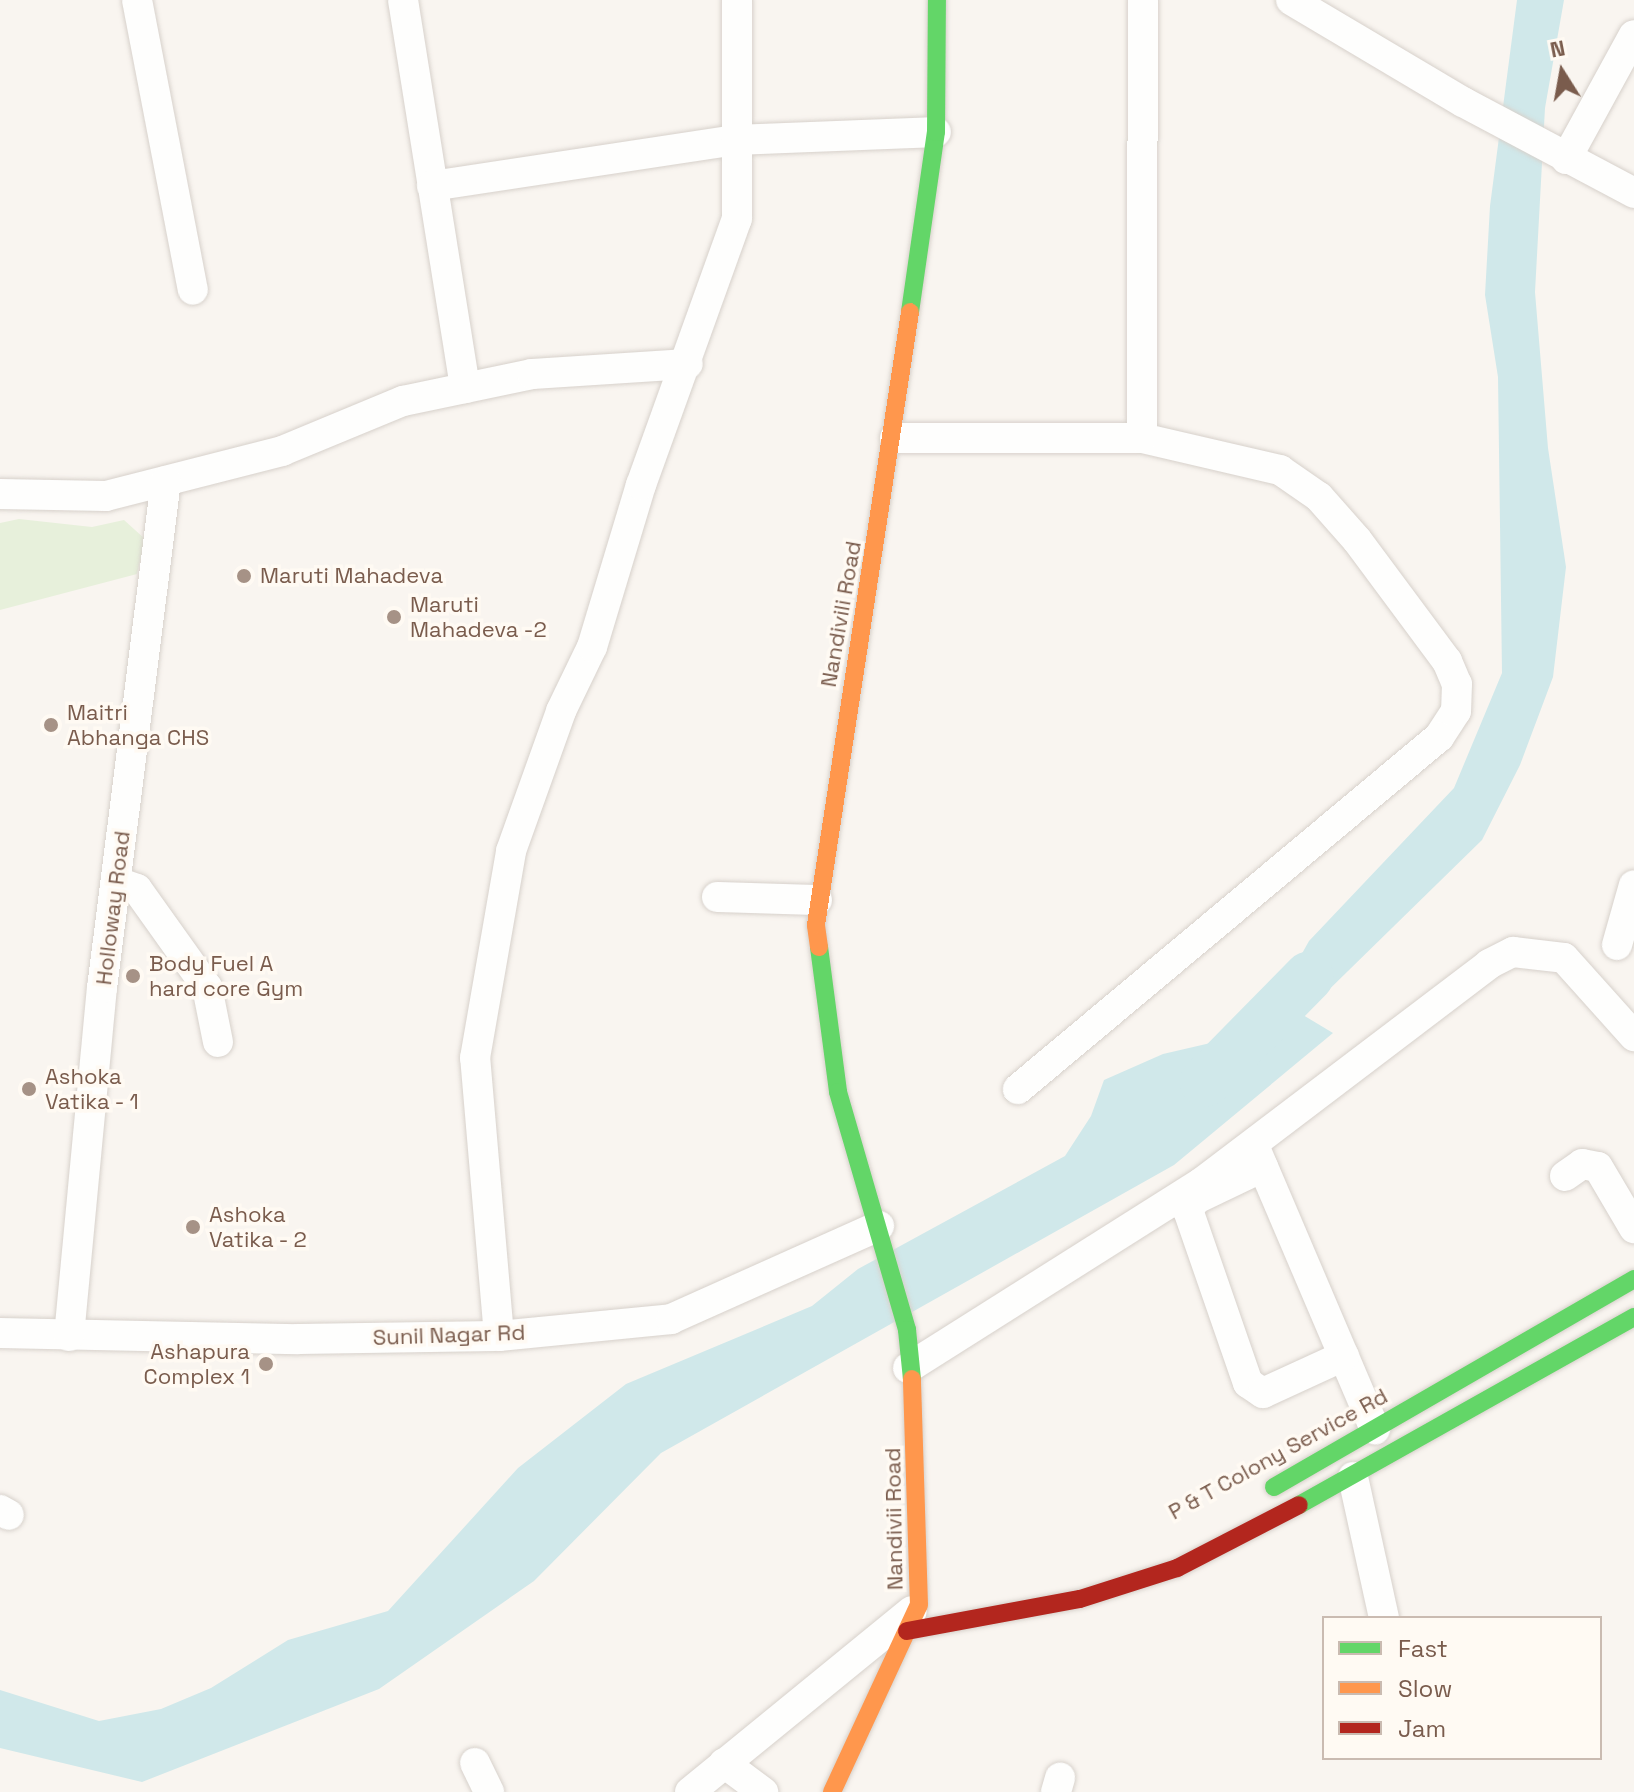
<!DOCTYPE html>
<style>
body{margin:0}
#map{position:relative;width:1634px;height:1792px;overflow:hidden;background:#f9f5f0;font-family:"Space Grotesk",sans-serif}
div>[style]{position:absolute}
.green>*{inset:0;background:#e7f0db}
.water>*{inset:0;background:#d0e8ea}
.river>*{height:50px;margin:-25px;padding:0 25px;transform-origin:25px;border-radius:25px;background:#d0e8ea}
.roads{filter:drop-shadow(0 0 2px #d7d1cb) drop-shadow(0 0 2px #d7d1cb)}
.street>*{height:30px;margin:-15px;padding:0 15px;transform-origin:15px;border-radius:15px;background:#fefefd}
.fast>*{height:18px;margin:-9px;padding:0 9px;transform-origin:9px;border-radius:9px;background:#63d668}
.slow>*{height:18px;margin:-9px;padding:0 9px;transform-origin:9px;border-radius:9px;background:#ff974d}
.jam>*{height:18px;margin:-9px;padding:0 9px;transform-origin:9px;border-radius:9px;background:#b3261e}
.dots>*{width:22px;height:22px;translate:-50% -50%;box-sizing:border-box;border:4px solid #fffaf3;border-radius:50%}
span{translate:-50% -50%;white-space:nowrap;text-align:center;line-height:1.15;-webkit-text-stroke:7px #fffaf3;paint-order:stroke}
.poi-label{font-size:22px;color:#7a5c4d}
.left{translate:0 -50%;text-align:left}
.right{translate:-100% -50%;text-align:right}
.street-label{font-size:22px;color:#7a5c4d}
.legend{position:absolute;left:1322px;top:1616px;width:280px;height:144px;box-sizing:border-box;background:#fffaf3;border:2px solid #cabbb1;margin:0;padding:10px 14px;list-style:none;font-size:24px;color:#7a5c4d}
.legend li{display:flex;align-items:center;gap:16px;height:40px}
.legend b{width:40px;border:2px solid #cabbb1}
.north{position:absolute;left:1522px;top:32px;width:80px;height:80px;-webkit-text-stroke:6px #fffaf3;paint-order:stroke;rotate:349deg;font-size:22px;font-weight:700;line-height:32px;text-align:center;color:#7a5c4d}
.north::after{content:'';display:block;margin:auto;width:28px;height:36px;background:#7a5c4d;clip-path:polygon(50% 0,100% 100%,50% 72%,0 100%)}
</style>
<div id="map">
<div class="green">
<i style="clip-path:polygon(19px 519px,92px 527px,124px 520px,145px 539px,137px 574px,0 610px,0 523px)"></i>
</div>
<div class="water">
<i style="clip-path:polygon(1517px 0,1564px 0,1545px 108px,1535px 292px,1548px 448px,1566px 567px,1553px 677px,1520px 765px,1482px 840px,1303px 1015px,1333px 1033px,1174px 1165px,661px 1453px,534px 1581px,379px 1689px,142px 1782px,0 1748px,0 1690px,99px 1721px,161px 1709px,211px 1688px,288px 1640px,388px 1611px,518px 1468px,626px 1384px,812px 1306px,858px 1269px,1065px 1156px,1091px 1116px,1104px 1080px,1163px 1054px,1258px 1032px,1309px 941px,1454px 788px,1502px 673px,1498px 377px,1485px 295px,1490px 206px)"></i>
</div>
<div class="river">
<i style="left:1205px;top:1082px;width:148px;rotate:-45.5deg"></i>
</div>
<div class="roads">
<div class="street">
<i style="left:137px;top:0;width:295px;rotate:79.1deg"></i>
<i style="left:403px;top:0;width:393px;rotate:80.9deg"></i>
<i style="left:1291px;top:0;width:200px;rotate:30.7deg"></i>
<i style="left:1463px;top:102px;width:194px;rotate:28deg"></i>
<i style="left:1566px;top:159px;width:141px;rotate:-61.3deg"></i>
<i style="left:432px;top:186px;width:308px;rotate:-8.6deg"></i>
<i style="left:737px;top:140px;width:199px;rotate:-2.3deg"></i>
<i style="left:895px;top:438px;width:247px"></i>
<i style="left:1142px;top:438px;width:142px;rotate:13.1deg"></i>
<i style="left:1280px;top:470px;width:47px;rotate:34.7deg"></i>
<i style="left:1319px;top:497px;width:57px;rotate:48.5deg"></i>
<i style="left:1357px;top:540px;width:151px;rotate:53.4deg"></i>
<i style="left:1447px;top:661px;width:25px;rotate:67deg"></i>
<i style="left:1457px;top:684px;width:27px;rotate:92deg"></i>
<i style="left:1456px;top:711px;width:31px;rotate:123deg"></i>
<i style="left:1439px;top:737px;width:549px;rotate:140.1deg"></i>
<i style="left:1142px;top:438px;width:438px;rotate:-89.9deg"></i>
<i style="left:0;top:494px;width:106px;rotate:1.1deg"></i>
<i style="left:106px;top:496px;width:182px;rotate:-14.3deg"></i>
<i style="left:282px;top:451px;width:131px;rotate:-22.5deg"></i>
<i style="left:403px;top:401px;width:132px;rotate:-11.8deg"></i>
<i style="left:532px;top:374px;width:156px;rotate:-3.7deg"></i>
<i style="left:117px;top:882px;width:21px;rotate:19deg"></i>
<i style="left:137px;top:889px;width:120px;rotate:54.5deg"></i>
<i style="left:207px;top:987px;width:56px;rotate:78.7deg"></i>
<i style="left:717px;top:897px;width:100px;rotate:1.7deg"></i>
<i style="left:1617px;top:945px;width:62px;rotate:-74.2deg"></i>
<i style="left:1255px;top:1148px;width:306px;rotate:66.9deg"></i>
<i style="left:1263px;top:1167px;width:74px;rotate:154.5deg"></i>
<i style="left:1196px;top:1199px;width:14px;rotate:126deg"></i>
<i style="left:1188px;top:1210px;width:183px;rotate:70.9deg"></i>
<i style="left:1248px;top:1383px;width:18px;rotate:34deg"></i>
<i style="left:1263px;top:1393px;width:89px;rotate:-24.6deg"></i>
<i style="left:1565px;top:1176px;width:21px;rotate:-35deg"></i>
<i style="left:1582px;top:1164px;width:16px;rotate:11deg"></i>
<i style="left:1598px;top:1167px;width:71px;rotate:59.5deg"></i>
<i style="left:0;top:1333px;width:298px;rotate:1.2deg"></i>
<i style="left:298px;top:1339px;width:201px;rotate:-0.9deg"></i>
<i style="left:499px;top:1336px;width:173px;rotate:-5.6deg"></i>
<i style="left:671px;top:1319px;width:228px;rotate:-24.1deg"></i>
<i style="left:69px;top:1336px;width:350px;rotate:-84.6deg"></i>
<i style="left:102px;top:988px;width:511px;rotate:-82.81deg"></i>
<i style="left:499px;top:1336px;width:279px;rotate:-94.9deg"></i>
<i style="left:475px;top:1058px;width:210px;rotate:-80.1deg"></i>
<i style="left:511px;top:851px;width:149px;rotate:-70.3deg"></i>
<i style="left:561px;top:711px;width:71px;rotate:-64.2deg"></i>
<i style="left:592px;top:647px;width:169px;rotate:-73.2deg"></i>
<i style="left:641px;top:485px;width:283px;rotate:-70.2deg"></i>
<i style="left:737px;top:219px;width:219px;rotate:-90deg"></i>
<i style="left:908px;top:1368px;width:347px;rotate:-32.3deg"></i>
<i style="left:1201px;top:1183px;width:362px;rotate:-37.2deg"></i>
<i style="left:1489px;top:964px;width:27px;rotate:-27deg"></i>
<i style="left:1513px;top:952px;width:51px;rotate:6.7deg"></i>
<i style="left:1564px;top:958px;width:105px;rotate:48.1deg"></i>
<i style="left:1353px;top:1477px;width:144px;rotate:77.6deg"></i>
<i style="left:0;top:1510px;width:10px;rotate:29deg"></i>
<i style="left:475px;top:1763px;width:32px;rotate:64deg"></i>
<i style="left:724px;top:1763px;width:49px;rotate:36.6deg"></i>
<i style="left:690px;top:1792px;width:286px;rotate:-39.2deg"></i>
<i style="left:1056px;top:1792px;width:15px;rotate:-74deg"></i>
</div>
<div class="fast">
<i style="left:910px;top:312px;width:182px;rotate:-81.8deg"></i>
<i style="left:936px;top:132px;width:132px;rotate:-89.6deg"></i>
<i style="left:819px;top:947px;width:146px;rotate:82.5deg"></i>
<i style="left:838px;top:1092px;width:248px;rotate:73.8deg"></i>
<i style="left:907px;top:1330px;width:49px;rotate:84.2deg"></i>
<i style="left:1274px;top:1487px;width:416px;rotate:-30deg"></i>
<i style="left:1299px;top:1505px;width:384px;rotate:-29.3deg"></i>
</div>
<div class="slow">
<i style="left:819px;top:947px;width:22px;rotate:-98deg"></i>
<i style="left:816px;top:925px;width:620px;rotate:-81.28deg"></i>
<i style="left:832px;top:1792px;width:206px;rotate:-65.1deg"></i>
<i style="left:919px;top:1605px;width:226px;rotate:-91.8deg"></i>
</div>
<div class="jam">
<i style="left:907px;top:1631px;width:176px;rotate:-10.5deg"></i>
<i style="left:1080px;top:1599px;width:102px;rotate:-17.7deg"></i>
<i style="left:1177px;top:1568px;width:137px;rotate:-27.3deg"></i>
</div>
</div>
<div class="dots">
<i style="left:244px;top:576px;background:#a69286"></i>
<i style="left:394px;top:617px;background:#a69286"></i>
<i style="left:51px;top:725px;background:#a69286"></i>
<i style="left:133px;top:976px;background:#a69286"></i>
<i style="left:29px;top:1089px;background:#a69286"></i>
<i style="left:193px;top:1227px;background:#a69286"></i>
<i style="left:266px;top:1364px;background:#a69286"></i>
</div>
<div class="poi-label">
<span class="left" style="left:260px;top:576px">Maruti Mahadeva</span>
<span class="left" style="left:410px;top:617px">Maruti<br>Mahadeva -2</span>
<span class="left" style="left:67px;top:725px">Maitri<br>Abhanga CHS</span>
<span class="left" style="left:149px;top:976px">Body Fuel A<br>hard core Gym</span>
<span class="left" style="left:45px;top:1089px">Ashoka<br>Vatika - 1</span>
<span class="left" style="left:209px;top:1227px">Ashoka<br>Vatika - 2</span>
<span class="right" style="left:250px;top:1364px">Ashapura<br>Complex 1</span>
</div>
<div class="street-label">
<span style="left:841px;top:614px;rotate:-80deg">Nandivili Road</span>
<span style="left:113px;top:908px;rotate:-83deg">Holloway Road</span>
<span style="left:449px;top:1335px;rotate:-2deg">Sunil Nagar Rd</span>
<span style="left:1278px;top:1454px;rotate:-29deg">P &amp; T Colony Service Rd</span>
<span style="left:894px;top:1519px;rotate:-91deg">Nandivii Road</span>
</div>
<ul class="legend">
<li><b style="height:10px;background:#63d668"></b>Fast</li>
<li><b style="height:10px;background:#ff974d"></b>Slow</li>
<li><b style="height:10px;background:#b3261e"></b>Jam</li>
</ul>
<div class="north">N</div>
</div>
